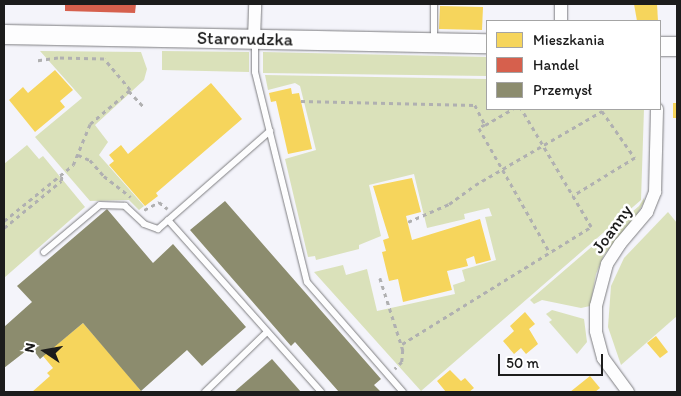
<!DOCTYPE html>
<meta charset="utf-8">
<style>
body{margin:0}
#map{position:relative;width:681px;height:396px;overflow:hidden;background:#f4f4fa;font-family:Itim,sans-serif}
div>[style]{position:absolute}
.green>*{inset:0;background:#dae1ba}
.homes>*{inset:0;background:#f6d55c}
.shops>*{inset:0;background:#d6604d}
.industry>*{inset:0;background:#8c8c6e}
.path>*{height:2.5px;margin-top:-1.25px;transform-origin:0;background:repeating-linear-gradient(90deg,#b0b0b1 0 4px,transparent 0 8px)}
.roads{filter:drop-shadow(0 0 1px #7d7d80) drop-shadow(0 0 1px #7d7d80)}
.lane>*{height:6px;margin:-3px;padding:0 3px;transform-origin:3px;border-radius:3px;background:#fdfdfe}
.street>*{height:12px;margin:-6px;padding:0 6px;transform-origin:6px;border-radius:6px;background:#fdfdfe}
.secondary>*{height:19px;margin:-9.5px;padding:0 9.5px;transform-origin:9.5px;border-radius:9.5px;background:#fdfdfe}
span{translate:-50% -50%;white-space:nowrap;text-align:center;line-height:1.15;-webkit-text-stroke:5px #fff;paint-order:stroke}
.street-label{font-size:18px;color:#1c1c1c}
.frame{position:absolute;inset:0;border:5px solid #1c1c1c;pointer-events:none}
.legend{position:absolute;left:486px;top:20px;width:175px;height:90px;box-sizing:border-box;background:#fff;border:1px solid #a4a4a4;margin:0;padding:6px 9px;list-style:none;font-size:15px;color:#1c1c1c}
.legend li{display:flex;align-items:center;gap:10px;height:25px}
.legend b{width:25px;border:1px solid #a4a4a4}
.north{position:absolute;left:20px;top:326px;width:50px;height:50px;-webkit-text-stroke:4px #fff;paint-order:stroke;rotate:282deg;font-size:14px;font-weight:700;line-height:20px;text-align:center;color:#1c1c1c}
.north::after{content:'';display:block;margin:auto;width:18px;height:22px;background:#1c1c1c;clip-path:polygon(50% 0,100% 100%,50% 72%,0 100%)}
.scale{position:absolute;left:498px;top:354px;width:105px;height:22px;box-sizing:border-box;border:2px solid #1c1c1c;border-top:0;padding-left:6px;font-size:15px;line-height:18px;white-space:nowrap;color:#1c1c1c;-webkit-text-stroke:4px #fff;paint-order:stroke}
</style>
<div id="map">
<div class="green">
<i style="clip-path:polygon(40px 51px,141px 52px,147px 69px,144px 80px,95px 125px,108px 142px,99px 155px,144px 206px,139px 210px,129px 200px,90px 201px,35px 137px,82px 98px)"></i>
<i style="clip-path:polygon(162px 51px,249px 52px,249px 72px,162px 70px)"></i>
<i style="clip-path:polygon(263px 52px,487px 57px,487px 76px,263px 73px)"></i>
<i style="clip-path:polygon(265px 75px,487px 79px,487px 109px,644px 109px,641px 200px,421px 391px,314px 272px,343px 265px,346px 275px,367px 269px,377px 311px,455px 294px,453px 285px,465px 281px,462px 270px,496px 260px,485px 217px,492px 216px,489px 208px,464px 214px,465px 219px,427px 228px,414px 174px,369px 185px,381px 236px,359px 245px,359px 249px,316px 260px,315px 256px,308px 257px,285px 159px,316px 150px,300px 86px,295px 83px,268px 90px)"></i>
<i style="clip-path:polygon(27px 145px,39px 159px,43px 156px,85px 207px,4px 278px,4px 164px)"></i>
<i style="clip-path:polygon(644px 198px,644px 202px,636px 216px,604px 255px,596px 274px,590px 306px,581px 308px,542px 300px,534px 304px,530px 300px,639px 206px)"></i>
<i style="clip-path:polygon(668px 212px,677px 223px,677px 316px,621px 365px,608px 327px,611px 286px,624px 258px)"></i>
<i style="clip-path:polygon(552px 310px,584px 319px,587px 342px,577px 354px,549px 322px,552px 320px,546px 314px)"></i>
</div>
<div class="homes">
<i style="clip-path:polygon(634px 4px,657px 4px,658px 21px,637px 21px)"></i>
<i style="clip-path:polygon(440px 6px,483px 7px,482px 30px,439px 29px)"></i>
<i style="clip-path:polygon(55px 70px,73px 90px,60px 101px,65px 107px,35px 132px,9px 100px,23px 87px,28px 93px)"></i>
<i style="clip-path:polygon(211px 83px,242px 119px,156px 193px,158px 196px,145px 206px,109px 165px,114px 161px,109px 155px,121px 145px,128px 154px)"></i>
<i style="clip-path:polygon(291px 88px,292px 94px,299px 93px,312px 149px,288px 154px,276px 101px,271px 102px,269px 93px)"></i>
<i style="clip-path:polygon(673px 103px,677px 103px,677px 118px,673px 118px)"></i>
<i style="clip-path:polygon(412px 178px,421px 212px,406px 216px,412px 240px,480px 219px,491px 260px,476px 264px,474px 256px,466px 259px,468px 266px,447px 271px,452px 290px,403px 302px,398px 279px,389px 281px,382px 252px,386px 251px,383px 240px,389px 238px,373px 186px)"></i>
<i style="clip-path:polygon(525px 312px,535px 324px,529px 329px,538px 344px,526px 354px,521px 348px,514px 354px,503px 341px,514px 331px,510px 326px)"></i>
<i style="clip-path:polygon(83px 323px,117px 362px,141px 391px,32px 392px,50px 376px,47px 373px,53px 368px,43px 356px)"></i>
<i style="clip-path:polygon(656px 336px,668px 352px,660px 358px,647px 343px)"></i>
<i style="clip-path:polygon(450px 370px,461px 381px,465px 378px,474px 388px,469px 392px,446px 392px,437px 381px)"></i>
<i style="clip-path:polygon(590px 376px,600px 388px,595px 392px,570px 392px)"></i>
</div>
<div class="shops">
<i style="clip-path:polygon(65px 4px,136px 4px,135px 13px,65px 11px)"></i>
</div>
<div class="industry">
<i style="clip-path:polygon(225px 201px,381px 379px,374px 385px,381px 392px,339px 392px,295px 342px,291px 346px,190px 230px)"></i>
<i style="clip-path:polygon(107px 209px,153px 263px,173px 244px,246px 327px,202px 366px,187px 350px,141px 391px,83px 323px,40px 359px,31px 347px,4px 368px,4px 327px,32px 302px,17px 286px)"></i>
<i style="clip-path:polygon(272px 359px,301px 392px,234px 392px)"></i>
</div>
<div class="path">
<i style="left:129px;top:91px;width:22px;rotate:47deg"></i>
<i style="left:301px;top:101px;width:174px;rotate:1.3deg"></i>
<i style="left:475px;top:105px;width:22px;rotate:63deg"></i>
<i style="left:485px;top:125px;width:7px;rotate:153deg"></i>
<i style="left:479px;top:128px;width:144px;rotate:60.4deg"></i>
<i style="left:485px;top:125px;width:32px;rotate:-30deg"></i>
<i style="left:78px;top:155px;width:13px;rotate:23deg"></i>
<i style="left:90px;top:160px;width:21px;rotate:49deg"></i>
<i style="left:104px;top:176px;width:34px;rotate:38deg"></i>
<i style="left:144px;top:210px;width:17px;rotate:-28deg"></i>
<i style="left:159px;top:202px;width:11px;rotate:38deg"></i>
<i style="left:4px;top:221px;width:89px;rotate:-39.1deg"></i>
<i style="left:73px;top:165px;width:44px;rotate:-67.5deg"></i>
<i style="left:90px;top:124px;width:52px;rotate:-40.4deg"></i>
<i style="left:130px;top:90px;width:40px;rotate:-130deg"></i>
<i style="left:104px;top:59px;width:46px;rotate:-178.8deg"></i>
<i style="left:58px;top:58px;width:22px;rotate:172deg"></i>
<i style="left:408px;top:222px;width:45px;rotate:-23.7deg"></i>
<i style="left:449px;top:204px;width:32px;rotate:-36deg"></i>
<i style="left:475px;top:185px;width:147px;rotate:-30.2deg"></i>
<i style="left:602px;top:111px;width:57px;rotate:54.9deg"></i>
<i style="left:635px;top:158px;width:73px;rotate:148.5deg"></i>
<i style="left:4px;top:228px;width:74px;rotate:-39.5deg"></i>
<i style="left:61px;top:181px;width:6px;rotate:-81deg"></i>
<i style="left:380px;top:278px;width:76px;rotate:72.3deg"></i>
<i style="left:403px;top:350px;width:12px;rotate:95deg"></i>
<i style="left:402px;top:362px;width:10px;rotate:135deg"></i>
<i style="left:402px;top:344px;width:222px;rotate:-31.8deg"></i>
<i style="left:591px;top:227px;width:137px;rotate:-120.7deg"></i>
</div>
<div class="roads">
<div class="lane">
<i style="left:434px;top:4px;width:37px;rotate:90deg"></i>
<i style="left:255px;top:41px;width:31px;rotate:90deg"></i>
<i style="left:255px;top:72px;width:216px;rotate:76.1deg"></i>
<i style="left:307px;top:282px;width:146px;rotate:48.9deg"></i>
<i style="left:168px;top:220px;width:230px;rotate:48.3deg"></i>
<i style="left:44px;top:252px;width:73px;rotate:-40deg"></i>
<i style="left:100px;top:205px;width:25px;rotate:2deg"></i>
<i style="left:125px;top:206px;width:26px;rotate:43deg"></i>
<i style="left:144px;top:224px;width:15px;rotate:20deg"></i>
<i style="left:158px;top:229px;width:149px;rotate:-41.2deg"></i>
<i style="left:205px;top:392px;width:86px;rotate:-44.1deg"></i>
</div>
<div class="street">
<i style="left:561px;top:21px;width:17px;rotate:-90deg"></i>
<i style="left:254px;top:39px;width:35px;rotate:-88deg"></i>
<i style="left:628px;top:392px;width:42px;rotate:-126.3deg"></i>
<i style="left:603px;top:358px;width:28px;rotate:-105deg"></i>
<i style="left:596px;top:331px;width:25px;rotate:-90deg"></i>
<i style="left:596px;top:306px;width:43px;rotate:-75.3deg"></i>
<i style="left:607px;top:264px;width:24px;rotate:-57deg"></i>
<i style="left:620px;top:244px;width:42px;rotate:-49.8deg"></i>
<i style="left:647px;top:212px;width:22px;rotate:-68deg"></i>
<i style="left:655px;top:192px;width:83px;rotate:-88.6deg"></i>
</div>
<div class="secondary">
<i style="left:4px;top:34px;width:483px;rotate:1.1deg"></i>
<i style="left:660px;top:46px;width:17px"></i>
</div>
</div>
<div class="street-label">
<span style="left:245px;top:39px;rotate:1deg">Starorudzka</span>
<span style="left:612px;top:229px;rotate:-54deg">Joanny</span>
</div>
<div class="frame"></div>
<ul class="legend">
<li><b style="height:14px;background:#f6d55c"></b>Mieszkania</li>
<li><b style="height:14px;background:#d6604d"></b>Handel</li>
<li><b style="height:14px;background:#8c8c6e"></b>Przemysł</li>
</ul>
<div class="north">N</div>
<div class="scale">50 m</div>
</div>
